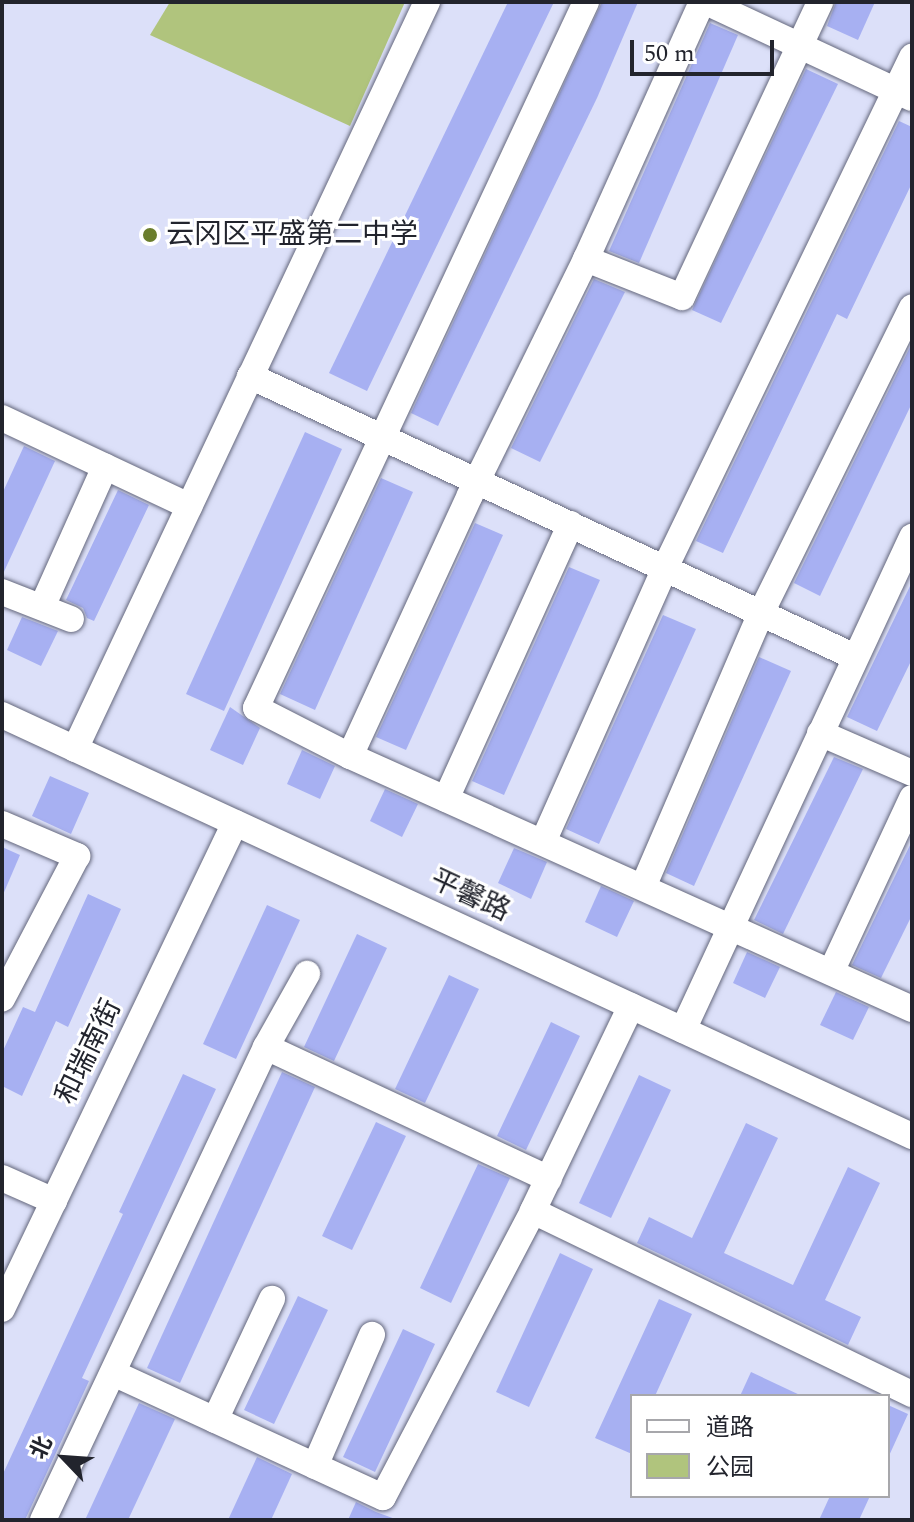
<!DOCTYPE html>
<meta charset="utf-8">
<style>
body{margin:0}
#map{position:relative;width:914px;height:1522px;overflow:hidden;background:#dce0f9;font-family:Spectral,"Noto Sans SC",serif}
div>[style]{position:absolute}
.green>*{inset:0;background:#b0c47d}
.building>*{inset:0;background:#a7b0f2}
.roads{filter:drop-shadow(0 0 2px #64677c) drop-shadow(0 0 2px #64677c)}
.minor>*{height:26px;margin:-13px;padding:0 13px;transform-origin:13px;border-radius:13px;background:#fff}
.dots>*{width:22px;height:22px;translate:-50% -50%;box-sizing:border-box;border:4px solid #fff;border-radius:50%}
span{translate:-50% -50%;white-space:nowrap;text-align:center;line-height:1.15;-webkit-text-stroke:6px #fff;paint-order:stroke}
.poi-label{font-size:28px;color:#22242d}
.left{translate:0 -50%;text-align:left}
.street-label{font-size:28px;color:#22242d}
.frame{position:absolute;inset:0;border:4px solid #22242d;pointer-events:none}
.legend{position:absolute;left:630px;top:1394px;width:260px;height:104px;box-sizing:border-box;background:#fff;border:2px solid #a7a7ab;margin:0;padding:10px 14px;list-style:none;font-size:24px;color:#22242d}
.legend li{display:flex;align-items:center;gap:16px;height:40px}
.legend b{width:40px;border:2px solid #a7a7ab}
.north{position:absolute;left:24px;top:1418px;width:80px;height:80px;-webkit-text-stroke:6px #fff;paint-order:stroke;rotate:295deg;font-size:22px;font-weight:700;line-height:32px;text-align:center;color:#22242d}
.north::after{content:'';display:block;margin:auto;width:28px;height:36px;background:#22242d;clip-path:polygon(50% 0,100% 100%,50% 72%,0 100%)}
.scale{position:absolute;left:630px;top:40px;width:144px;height:36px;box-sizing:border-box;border:4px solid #22242d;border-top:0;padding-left:10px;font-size:24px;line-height:28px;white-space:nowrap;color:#22242d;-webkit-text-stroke:6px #fff;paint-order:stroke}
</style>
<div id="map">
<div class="green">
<i style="clip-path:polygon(170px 2px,405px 2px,350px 126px,150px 35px)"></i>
</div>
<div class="building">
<i style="clip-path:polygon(508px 2px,554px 2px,367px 391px,329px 373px)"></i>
<i style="clip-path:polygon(602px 2px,638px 2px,597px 98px,438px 426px,411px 413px)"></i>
<i style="clip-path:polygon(836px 2px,875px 2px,858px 40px,827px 26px)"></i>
<i style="clip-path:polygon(710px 23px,738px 35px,639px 263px,609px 251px)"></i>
<i style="clip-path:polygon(806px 69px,838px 84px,721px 323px,692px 310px)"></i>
<i style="clip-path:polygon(899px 121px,912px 127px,912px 183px,847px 319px,837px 314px,723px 553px,696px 541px)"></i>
<i style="clip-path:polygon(594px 279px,625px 292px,540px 462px,511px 448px)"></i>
<i style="clip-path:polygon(912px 343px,912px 403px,820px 596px,794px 583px)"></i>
<i style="clip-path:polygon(305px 432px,342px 449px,224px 711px,186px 694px)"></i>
<i style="clip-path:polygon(24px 446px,55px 461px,2px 576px,2px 494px)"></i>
<i style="clip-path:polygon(381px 478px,413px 492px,315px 710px,280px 694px)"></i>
<i style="clip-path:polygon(118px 490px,149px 505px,94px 621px,87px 618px,83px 608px,66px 600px)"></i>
<i style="clip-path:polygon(475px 523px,503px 535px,406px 750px,376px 737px)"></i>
<i style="clip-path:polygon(569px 567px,600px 580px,504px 795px,472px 781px)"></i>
<i style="clip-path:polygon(912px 582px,912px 659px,877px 731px,847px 717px)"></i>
<i style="clip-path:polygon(663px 615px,696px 629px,599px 844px,566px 829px)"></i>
<i style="clip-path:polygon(22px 617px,58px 631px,41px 666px,7px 650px)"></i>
<i style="clip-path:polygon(759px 657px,791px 671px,694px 886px,666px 873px)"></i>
<i style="clip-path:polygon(230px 707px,260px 728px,243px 765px,210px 750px)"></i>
<i style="clip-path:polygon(302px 750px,335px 766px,320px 799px,287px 784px)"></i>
<i style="clip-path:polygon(834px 757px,863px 769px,783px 934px,754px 920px)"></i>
<i style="clip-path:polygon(50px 776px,89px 793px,71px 834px,32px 816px)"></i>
<i style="clip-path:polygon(385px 789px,418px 804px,402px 837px,370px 821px)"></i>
<i style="clip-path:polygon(912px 841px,912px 915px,881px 978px,852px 965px)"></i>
<i style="clip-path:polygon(2px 847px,20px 855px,2px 897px)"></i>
<i style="clip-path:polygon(514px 848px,547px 862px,531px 899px,498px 883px)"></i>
<i style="clip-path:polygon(601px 886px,634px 901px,617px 937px,585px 922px)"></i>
<i style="clip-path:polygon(88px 894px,121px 909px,68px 1027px,56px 1021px,22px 1096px,2px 1086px,2px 1053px,23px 1007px,35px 1012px)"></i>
<i style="clip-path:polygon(267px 905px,300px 920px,236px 1059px,203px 1044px)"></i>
<i style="clip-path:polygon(357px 934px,387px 948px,334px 1061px,304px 1047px)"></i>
<i style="clip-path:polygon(747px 952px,780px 967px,765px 998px,733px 983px)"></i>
<i style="clip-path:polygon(449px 975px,479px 989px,425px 1103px,395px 1089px)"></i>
<i style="clip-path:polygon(836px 992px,869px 1007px,853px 1040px,820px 1025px)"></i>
<i style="clip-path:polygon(551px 1022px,580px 1036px,526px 1150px,497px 1136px)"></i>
<i style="clip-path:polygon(282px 1072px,315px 1087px,180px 1383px,147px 1368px)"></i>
<i style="clip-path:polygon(183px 1074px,216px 1089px,82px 1378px,89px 1381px,25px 1520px,2px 1520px,2px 1476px,123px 1214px,119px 1212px)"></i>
<i style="clip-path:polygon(639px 1075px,671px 1090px,611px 1218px,579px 1203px)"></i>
<i style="clip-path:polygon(376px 1122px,406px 1136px,352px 1250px,322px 1236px)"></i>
<i style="clip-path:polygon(746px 1123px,778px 1138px,724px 1253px,793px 1285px,848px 1167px,880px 1183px,825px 1300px,861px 1317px,848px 1345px,637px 1243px,649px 1217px,692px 1238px)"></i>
<i style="clip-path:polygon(478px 1164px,510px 1178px,451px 1303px,420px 1288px)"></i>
<i style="clip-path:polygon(560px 1253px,593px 1269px,529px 1407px,496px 1392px)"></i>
<i style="clip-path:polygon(298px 1296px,328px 1310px,274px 1424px,244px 1410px)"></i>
<i style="clip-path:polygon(659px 1299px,692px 1314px,655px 1396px,632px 1396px,632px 1454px,595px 1438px)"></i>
<i style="clip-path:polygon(403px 1329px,435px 1344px,375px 1472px,343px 1457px)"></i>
<i style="clip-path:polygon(751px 1372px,802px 1396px,740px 1396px)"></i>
<i style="clip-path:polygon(139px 1403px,175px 1419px,128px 1520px,85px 1520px)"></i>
<i style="clip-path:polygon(888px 1405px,908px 1414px,888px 1458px)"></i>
<i style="clip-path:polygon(257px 1457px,292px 1474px,271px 1520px,228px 1520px)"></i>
<i style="clip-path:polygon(830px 1496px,870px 1496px,859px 1520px,819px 1520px)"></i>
<i style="clip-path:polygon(356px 1502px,376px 1512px,398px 1520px,348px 1520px)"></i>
</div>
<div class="roads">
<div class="minor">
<i style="left:586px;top:2px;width:779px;rotate:115.05deg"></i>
<i style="left:256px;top:708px;width:106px;rotate:27.1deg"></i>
<i style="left:350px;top:756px;width:616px;rotate:24.24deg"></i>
<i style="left:706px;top:2px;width:227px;rotate:25deg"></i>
<i style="left:586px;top:259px;width:103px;rotate:21.6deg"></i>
<i style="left:682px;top:297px;width:326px;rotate:-64.9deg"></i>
<i style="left:250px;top:376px;width:667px;rotate:24.91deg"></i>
<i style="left:2px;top:418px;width:207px;rotate:25.2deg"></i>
<i style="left:2px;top:592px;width:74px;rotate:21.4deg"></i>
<i style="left:42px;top:607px;width:154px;rotate:-65.8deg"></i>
<i style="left:2px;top:715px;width:1003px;rotate:24.83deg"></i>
<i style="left:820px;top:733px;width:100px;rotate:23.5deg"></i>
<i style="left:75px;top:749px;width:826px;rotate:-64.77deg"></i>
<i style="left:350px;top:756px;width:287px;rotate:-65.3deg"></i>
<i style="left:470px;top:495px;width:263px;rotate:-63.8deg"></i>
<i style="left:586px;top:259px;width:282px;rotate:-65.7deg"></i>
<i style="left:446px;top:799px;width:302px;rotate:-65.6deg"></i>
<i style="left:2px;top:824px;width:82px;rotate:23.1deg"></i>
<i style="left:77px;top:856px;width:161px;rotate:117.7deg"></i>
<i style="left:543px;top:842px;width:300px;rotate:-66deg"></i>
<i style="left:665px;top:568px;width:568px;rotate:-64.2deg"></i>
<i style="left:643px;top:887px;width:298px;rotate:-66.7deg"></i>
<i style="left:761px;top:613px;width:341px;rotate:-63.7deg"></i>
<i style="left:831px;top:972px;width:192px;rotate:-65deg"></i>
<i style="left:631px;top:1006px;width:227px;rotate:115.6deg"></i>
<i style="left:533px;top:1211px;width:421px;rotate:25.8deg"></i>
<i style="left:683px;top:1030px;width:544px;rotate:-65.08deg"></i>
<i style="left:266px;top:1047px;width:312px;rotate:25deg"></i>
<i style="left:2px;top:1178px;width:57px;rotate:23.9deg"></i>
<i style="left:2px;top:1309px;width:539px;rotate:-64.39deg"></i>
<i style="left:113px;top:1373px;width:297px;rotate:24.7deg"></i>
<i style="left:383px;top:1497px;width:323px;rotate:-62.3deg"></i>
<i style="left:215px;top:1420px;width:134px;rotate:-64.8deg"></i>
<i style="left:315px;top:1466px;width:143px;rotate:-66.5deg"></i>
<i style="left:43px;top:1520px;width:523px;rotate:-64.76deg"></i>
<i style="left:266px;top:1047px;width:84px;rotate:-60.7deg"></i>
</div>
</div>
<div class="dots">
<i style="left:150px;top:235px;background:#6a7d2c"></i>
</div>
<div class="poi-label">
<span class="left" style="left:166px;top:235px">云冈区平盛第二中学</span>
</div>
<div class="street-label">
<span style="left:470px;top:896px;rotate:25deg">平馨路</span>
<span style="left:89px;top:1052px;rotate:-64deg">和瑞南街</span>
</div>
<div class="frame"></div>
<ul class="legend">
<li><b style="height:10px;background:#fff"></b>道路</li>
<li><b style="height:22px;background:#b0c47d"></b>公园</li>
</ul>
<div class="north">北</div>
<div class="scale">50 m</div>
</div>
